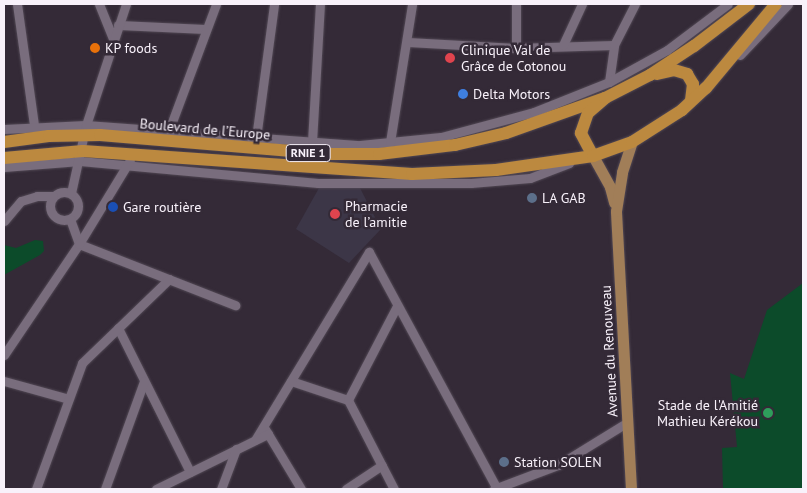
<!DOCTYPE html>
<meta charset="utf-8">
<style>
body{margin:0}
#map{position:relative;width:807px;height:493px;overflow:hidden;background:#342a37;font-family:"PT Sans",sans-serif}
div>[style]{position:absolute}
.commercial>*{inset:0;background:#3c3647}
.green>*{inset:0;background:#0c4b2a}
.roads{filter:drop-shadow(0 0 1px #514854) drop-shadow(0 0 1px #514854)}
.minor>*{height:9px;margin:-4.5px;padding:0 4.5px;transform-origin:4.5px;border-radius:4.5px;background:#796d7d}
.minor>.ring{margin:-4.5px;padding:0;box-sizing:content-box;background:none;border:9px solid #796d7d;border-radius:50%}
.major>*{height:11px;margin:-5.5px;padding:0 5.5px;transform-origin:5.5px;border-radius:5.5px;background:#a17e58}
.highway>*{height:12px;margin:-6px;padding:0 6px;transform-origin:6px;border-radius:6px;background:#bc893f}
.dots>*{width:14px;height:14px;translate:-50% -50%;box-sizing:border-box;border:2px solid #342a37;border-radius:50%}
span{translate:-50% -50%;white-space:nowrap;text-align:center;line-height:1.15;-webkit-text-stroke:5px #342a37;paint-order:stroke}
.shield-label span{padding:1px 4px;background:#342a37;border:1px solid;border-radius:4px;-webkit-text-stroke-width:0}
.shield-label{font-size:12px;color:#f8f1fa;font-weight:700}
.poi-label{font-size:14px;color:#f8f1fa}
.left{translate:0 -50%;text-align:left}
.right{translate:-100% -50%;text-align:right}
.street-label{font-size:14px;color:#f8f1fa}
.frame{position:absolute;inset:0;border:5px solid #f8f1fa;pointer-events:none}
</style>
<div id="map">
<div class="commercial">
<i style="clip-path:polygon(319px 188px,360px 188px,381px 229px,349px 263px,296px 229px)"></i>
</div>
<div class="green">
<i style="clip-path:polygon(35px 240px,43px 241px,44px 251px,40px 255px,4px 275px,4px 245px,16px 248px)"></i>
<i style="clip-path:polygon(803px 283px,803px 489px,723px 489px,722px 448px,737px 447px,730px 373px,744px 379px,767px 310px)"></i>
</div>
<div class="roads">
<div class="minor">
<i style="left:17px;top:4px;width:122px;rotate:82deg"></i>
<i style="left:99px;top:4px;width:38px;rotate:68deg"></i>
<i style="left:516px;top:4px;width:44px;rotate:90deg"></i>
<i style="left:118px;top:25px;width:88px;rotate:2.6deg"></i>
<i style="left:408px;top:42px;width:108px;rotate:3.2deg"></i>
<i style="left:516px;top:48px;width:98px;rotate:-1.8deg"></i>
<i style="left:563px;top:45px;width:45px;rotate:-65.1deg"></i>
<i style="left:740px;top:55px;width:70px;rotate:-46.7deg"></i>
<i style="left:609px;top:82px;width:37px;rotate:-82deg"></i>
<i style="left:614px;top:45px;width:46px;rotate:-62.9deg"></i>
<i style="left:4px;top:129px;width:82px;rotate:-2.8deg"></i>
<i style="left:86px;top:125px;width:275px;rotate:4.2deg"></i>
<i style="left:360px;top:145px;width:81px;rotate:-5.6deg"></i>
<i style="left:441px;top:137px;width:96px;rotate:-15deg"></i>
<i style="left:534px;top:112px;width:81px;rotate:-21.8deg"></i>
<i style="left:609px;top:82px;width:66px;rotate:-28.9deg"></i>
<i style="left:667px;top:50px;width:76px;rotate:-37deg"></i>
<i style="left:169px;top:130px;width:134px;rotate:-69.5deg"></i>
<i style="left:256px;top:138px;width:135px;rotate:-82.3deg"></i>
<i style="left:312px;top:142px;width:138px;rotate:-86.7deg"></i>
<i style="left:390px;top:142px;width:140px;rotate:-80.9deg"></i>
<i style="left:4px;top:167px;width:76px;rotate:-4.5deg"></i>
<i style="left:80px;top:161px;width:239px;rotate:5.3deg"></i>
<i style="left:318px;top:183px;width:153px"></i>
<i style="left:471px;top:183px;width:59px;rotate:-4.8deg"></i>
<i style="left:530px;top:178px;width:42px;rotate:-21deg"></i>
<i class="ring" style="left:50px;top:192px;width:19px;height:19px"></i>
<i style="left:71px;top:193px;width:70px;rotate:-77.6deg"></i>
<i style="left:86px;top:125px;width:127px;rotate:-71.7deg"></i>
<i style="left:70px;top:219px;width:27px;rotate:70deg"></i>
<i style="left:4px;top:221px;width:26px;rotate:-50deg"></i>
<i style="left:21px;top:201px;width:17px;rotate:-17deg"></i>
<i style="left:37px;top:196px;width:16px"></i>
<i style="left:79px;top:244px;width:168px;rotate:21.4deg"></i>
<i style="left:369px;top:252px;width:269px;rotate:61.6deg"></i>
<i style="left:118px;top:328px;width:161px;rotate:63.4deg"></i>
<i style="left:4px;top:355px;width:134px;rotate:-56deg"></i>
<i style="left:79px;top:244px;width:98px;rotate:-58.7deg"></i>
<i style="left:4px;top:381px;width:67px;rotate:15.5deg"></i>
<i style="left:291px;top:381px;width:60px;rotate:18.4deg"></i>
<i style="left:348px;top:400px;width:100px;rotate:62.7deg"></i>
<i style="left:348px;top:400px;width:106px;rotate:-62.5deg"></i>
<i style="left:265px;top:429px;width:70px;rotate:59deg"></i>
<i style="left:255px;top:440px;width:220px;rotate:-58.8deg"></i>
<i style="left:36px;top:489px;width:134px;rotate:-69.9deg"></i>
<i style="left:82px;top:363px;width:121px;rotate:-44deg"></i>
<i style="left:105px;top:489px;width:115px;rotate:-70.1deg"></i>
<i style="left:156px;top:489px;width:125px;rotate:-26.2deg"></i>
<i style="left:221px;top:489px;width:43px;rotate:-69.4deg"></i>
<i style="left:346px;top:489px;width:43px;rotate:-33.7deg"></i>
<i style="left:494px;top:489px;width:68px;rotate:-20.6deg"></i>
<i style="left:558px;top:465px;width:82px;rotate:-31.6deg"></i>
</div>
<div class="major">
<i style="left:593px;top:156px;width:35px;rotate:61deg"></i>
<i style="left:610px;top:187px;width:16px;rotate:75deg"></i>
<i style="left:631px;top:489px;width:278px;rotate:-93.1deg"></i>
<i style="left:616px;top:211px;width:39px;rotate:-81deg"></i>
<i style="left:622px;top:172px;width:32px;rotate:-72deg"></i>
</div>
<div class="highway">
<i style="left:657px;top:74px;width:17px;rotate:-13deg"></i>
<i style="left:674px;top:70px;width:14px;rotate:17deg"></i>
<i style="left:687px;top:74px;width:12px;rotate:59deg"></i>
<i style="left:693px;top:84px;width:17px;rotate:97deg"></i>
<i style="left:4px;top:142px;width:45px;rotate:-7.6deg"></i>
<i style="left:49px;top:136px;width:51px;rotate:-1.1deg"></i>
<i style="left:100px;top:135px;width:225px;rotate:4.8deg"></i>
<i style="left:324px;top:154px;width:55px"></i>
<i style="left:379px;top:154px;width:77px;rotate:-6.8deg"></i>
<i style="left:455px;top:145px;width:52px;rotate:-13.2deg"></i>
<i style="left:506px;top:133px;width:105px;rotate:-19.5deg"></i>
<i style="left:593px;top:156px;width:26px;rotate:-118deg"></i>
<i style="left:581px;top:133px;width:21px;rotate:-71deg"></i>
<i style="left:588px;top:113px;width:23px;rotate:-41deg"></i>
<i style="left:605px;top:98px;width:51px;rotate:-27.1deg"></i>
<i style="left:650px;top:75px;width:53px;rotate:-33.4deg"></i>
<i style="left:694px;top:46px;width:69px;rotate:-37.4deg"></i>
<i style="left:4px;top:158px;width:79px;rotate:-5.1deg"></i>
<i style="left:83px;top:151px;width:330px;rotate:4deg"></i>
<i style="left:412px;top:174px;width:84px;rotate:-2.7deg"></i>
<i style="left:496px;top:170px;width:98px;rotate:-8.2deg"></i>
<i style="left:593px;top:156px;width:41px;rotate:-19.7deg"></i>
<i style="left:632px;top:142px;width:59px;rotate:-32.6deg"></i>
<i style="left:682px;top:110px;width:33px;rotate:-43deg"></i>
<i style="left:706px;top:88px;width:109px;rotate:-50.2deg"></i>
</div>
</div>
<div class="dots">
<i style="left:95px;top:48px;background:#e8710a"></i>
<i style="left:450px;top:58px;background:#e0444e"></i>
<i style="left:463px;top:94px;background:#3f7fe0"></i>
<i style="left:532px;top:198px;background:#5c6f8a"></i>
<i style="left:113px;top:207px;background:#1a4fb4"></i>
<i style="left:335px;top:214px;background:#e0444e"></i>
<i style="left:768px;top:413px;background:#2e9e5b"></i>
<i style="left:504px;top:462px;background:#5c6f8a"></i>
</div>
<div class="shield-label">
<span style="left:308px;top:153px">RNIE 1</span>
</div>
<div class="poi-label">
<span class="left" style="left:105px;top:48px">KP foods</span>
<span class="left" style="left:461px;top:58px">Clinique Val de<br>Grâce de Cotonou</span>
<span class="left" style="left:473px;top:94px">Delta Motors</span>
<span class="left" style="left:542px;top:198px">LA GAB</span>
<span class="left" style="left:345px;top:214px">Pharmacie<br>de l’amitie</span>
<span class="left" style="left:123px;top:207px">Gare routière</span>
<span class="right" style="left:758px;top:413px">Stade de l'Amitié<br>Mathieu Kérékou</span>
<span class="left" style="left:514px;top:462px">Station SOLEN</span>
</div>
<div class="street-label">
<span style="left:205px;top:129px;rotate:5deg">Boulevard de l’Europe</span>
<span style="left:609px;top:351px;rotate:-93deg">Avenue du Renouveau</span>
</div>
<div class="frame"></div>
</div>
